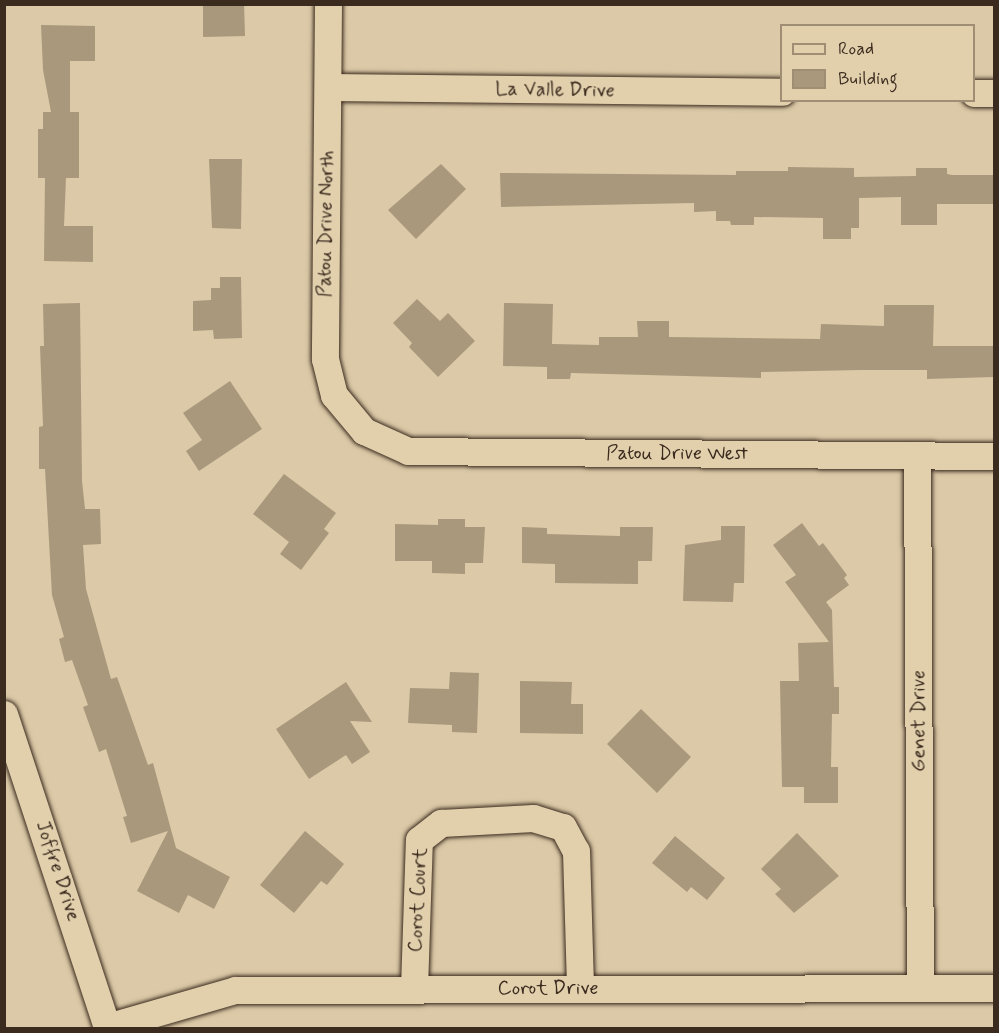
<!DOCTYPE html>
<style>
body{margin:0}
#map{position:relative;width:999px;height:1033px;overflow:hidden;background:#dbc9a7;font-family:Mynerve,sans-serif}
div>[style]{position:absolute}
.building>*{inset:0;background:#aa987d}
.roads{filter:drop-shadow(0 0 2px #3b2a1e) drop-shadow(0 0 2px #3b2a1e)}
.minor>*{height:27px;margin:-13.5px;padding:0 13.5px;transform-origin:13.5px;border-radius:13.5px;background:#e2d0ad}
span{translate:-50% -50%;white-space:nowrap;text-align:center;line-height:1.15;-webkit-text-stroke:4.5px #e2d0ad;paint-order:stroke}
.street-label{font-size:20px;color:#3b2a1e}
.frame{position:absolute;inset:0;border:6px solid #3b2a1e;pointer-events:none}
.legend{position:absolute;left:780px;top:24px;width:195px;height:78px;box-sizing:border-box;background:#e2d0ad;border:2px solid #9f8e74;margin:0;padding:8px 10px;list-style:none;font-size:18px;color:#3b2a1e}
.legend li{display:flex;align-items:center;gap:12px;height:30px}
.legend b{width:30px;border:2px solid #9f8e74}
</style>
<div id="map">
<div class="building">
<i style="clip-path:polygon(203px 4px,244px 4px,245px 36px,203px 37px)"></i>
<i style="clip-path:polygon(41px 25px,95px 26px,95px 61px,70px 61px,70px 112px,79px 112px,79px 178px,66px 178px,64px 226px,93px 226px,93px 262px,44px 261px,45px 178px,38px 178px,38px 129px,43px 129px,43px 112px,51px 112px,43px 70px)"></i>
<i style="clip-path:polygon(209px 159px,242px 159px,241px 229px,212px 228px)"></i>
<i style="clip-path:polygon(441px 164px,466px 189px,416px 239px,388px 210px)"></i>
<i style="clip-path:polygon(788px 167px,854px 168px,854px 177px,916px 176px,916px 168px,947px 168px,947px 174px,952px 175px,994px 175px,994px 204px,937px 204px,937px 225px,901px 225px,901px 197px,859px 198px,859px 228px,851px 228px,851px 239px,823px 239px,823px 218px,754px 217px,754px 225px,731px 225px,730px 221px,716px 221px,716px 211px,694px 212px,694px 203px,501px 207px,500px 173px,736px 175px,736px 171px,788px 171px)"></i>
<i style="clip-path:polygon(220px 277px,241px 277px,242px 338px,214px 339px,213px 330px,193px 331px,193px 301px,211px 300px,211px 288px,220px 288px)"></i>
<i style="clip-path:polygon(417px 299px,440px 321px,448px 313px,475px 341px,438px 377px,409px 347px,412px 343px,393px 323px)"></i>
<i style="clip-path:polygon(80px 303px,82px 481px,85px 509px,100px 509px,101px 544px,83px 545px,86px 589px,111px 679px,117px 677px,148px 765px,153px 763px,176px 848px,230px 877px,214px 909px,188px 895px,179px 913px,137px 891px,168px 831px,131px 843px,123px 817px,127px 816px,106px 749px,99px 752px,83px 707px,88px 705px,72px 660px,65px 662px,59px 639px,64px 637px,52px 595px,45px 469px,39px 469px,39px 427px,43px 426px,40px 346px,44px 346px,43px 304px)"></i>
<i style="clip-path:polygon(504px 303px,553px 304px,552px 344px,599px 345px,599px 337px,638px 337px,637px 321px,669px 321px,669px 337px,820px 339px,821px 324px,884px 326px,884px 305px,934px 305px,933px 346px,994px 346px,994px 377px,927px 379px,927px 370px,861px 370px,761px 372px,761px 378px,571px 373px,570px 379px,547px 379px,547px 367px,503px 366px)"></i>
<i style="clip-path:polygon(230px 381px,262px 429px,199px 471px,186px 451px,202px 440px,183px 413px)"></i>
<i style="clip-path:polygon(284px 474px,336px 513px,324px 529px,329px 533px,301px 570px,280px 554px,289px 542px,253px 514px)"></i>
<i style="clip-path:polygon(438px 519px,465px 519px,465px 527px,485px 527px,483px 563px,465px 563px,465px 574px,432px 573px,432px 561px,395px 561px,395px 524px,438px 525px)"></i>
<i style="clip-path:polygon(802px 523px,819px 546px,823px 543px,847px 575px,844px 578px,849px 585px,826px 602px,832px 610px,834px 687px,839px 687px,839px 714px,832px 714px,831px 767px,838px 767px,838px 803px,804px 803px,804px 787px,782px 787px,780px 681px,799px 681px,798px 643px,829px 642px,785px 582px,796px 575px,773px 545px)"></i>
<i style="clip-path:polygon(721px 526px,745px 526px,744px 583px,734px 583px,733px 602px,683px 601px,685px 545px,721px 540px)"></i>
<i style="clip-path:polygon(522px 527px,547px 528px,547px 534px,620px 536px,620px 527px,653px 527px,652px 561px,638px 561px,638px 584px,555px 583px,555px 564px,522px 563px)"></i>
<i style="clip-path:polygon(450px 672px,479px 673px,477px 733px,452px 732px,452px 725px,408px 723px,410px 688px,449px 689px)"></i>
<i style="clip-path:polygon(520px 681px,572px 682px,571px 704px,583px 704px,583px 734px,520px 733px)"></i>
<i style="clip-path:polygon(346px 682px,372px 722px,350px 721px,370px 752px,352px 764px,346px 755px,309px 779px,276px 729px)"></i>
<i style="clip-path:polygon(641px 709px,691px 757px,657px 793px,607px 744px)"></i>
<i style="clip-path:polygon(305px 831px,344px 864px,327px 885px,321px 881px,294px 913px,260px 885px)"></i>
<i style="clip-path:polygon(797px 833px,839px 876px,794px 913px,775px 894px,781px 889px,761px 869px)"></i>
<i style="clip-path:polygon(675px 836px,725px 878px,707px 900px,691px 887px,687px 892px,652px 863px)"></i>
</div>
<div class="roads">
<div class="minor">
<i style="left:328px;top:4px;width:355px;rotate:90.5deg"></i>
<i style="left:325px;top:359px;width:37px;rotate:76deg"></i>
<i style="left:334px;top:395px;width:47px;rotate:50.2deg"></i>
<i style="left:364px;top:431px;width:48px;rotate:24.4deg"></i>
<i style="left:408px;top:451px;width:586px;rotate:0.49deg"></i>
<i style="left:328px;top:87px;width:454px;rotate:0.6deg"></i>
<i style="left:974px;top:93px;width:20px"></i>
<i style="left:917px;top:455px;width:532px;rotate:89.68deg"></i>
<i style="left:4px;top:714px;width:330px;rotate:71.8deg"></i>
<i style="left:414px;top:988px;width:148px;rotate:-88.1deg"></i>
<i style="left:419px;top:840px;width:28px;rotate:-38deg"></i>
<i style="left:441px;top:823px;width:92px;rotate:-3.1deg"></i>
<i style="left:533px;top:818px;width:31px;rotate:17deg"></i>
<i style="left:563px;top:827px;width:27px;rotate:62deg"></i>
<i style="left:576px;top:851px;width:137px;rotate:88.3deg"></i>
<i style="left:107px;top:1027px;width:133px;rotate:-16.1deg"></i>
<i style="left:235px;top:990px;width:759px;rotate:-0.15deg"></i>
</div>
</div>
<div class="street-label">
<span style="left:555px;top:90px;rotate:1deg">La Valle Drive</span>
<span style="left:326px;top:224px;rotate:-89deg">Patou Drive North</span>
<span style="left:677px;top:453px">Patou Drive West</span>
<span style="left:919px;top:721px;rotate:-90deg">Genet Drive</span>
<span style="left:58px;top:871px;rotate:72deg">Joffre Drive</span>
<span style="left:418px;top:900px;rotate:-87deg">Corot Court</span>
<span style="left:548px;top:988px">Corot Drive</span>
</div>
<div class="frame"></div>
<ul class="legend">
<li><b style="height:8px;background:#e2d0ad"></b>Road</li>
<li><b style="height:16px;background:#aa987d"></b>Building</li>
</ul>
</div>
